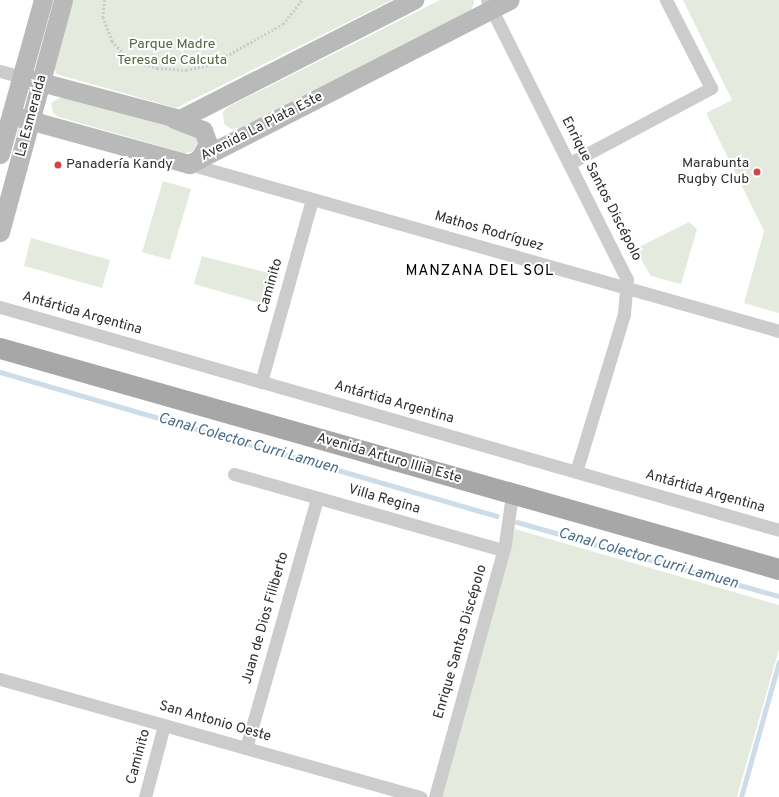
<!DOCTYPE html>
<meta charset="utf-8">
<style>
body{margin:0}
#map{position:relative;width:779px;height:797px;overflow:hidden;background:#fff;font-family:Overpass,sans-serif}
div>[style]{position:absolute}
.green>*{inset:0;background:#e4ebde}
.stream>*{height:4.5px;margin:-2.25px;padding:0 2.25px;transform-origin:2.25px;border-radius:2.25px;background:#ccdde9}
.path>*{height:2.5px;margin-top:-1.25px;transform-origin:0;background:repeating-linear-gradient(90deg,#ccc 0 2px,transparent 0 4px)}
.street>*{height:13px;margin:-6.5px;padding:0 6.5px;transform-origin:6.5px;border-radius:6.5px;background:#ccc}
.secondary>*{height:19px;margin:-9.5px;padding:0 9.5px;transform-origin:9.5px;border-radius:9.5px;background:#b9b9b9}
.primary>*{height:21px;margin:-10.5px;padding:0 10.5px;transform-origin:10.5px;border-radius:10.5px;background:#a7a7a7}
.dots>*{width:11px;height:11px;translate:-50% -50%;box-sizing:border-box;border:2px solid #fff;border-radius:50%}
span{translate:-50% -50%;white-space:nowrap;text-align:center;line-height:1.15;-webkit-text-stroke:4px #fff;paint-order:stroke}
.park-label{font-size:14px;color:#516640}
.street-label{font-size:14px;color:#2f2f2f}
.poi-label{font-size:14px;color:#2f2f2f}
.right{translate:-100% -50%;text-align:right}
.left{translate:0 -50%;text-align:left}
.neighbourhood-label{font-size:15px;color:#000;letter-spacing:1px}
.water-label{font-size:15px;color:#456c89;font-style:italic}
</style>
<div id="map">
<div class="green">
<i style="clip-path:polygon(72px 0,392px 0,176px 108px,56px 74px,54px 64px)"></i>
<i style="clip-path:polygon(440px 0,474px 0,474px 4px,471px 10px,239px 128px,231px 129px,224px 124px,223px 112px,228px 107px)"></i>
<i style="clip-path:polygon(683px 0,779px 0,779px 313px,744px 303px,764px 231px,706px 113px,732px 100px)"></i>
<i style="clip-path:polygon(63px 96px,195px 133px,198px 143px,192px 152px,184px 153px,59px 117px,53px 113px,51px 103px)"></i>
<i style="clip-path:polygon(163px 181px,191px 189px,170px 260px,142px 252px)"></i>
<i style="clip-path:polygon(689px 222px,697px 229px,681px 284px,651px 276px,635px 249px)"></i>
<i style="clip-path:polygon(31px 238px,110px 260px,102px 288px,24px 266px)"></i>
<i style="clip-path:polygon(202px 256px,272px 274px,264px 304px,194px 284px)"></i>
<i style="clip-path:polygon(515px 529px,779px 605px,779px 649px,737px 797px,441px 797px)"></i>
</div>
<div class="stream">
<i style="left:0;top:372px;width:517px;rotate:16.16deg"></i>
<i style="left:517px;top:522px;width:272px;rotate:15.8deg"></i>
<i style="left:741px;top:797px;width:140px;rotate:-74.3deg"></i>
</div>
<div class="path">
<i style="left:105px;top:0;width:17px;rotate:97deg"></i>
<i style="left:103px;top:17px;width:26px;rotate:69deg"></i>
<i style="left:112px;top:41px;width:25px;rotate:47deg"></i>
<i style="left:129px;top:59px;width:29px;rotate:18deg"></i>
<i style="left:157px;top:68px;width:29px;rotate:4deg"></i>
<i style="left:186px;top:70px;width:27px;rotate:-13deg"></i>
<i style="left:212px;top:64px;width:81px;rotate:-29.4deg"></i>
<i style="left:283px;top:24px;width:31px;rotate:-52deg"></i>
</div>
<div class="street">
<i style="left:487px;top:0;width:312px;rotate:63.4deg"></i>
<i style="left:627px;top:279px;width:35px;rotate:95deg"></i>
<i style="left:624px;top:314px;width:165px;rotate:106.9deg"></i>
<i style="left:0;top:71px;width:23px;rotate:15deg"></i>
<i style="left:570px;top:163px;width:160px;rotate:-28deg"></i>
<i style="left:711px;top:88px;width:99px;rotate:-117.1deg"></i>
<i style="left:189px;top:164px;width:613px;rotate:15.8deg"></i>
<i style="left:0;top:307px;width:810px;rotate:15.97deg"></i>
<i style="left:261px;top:382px;width:190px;rotate:-74.4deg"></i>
<i style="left:234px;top:474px;width:280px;rotate:15.8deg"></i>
<i style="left:0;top:679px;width:437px;rotate:15.7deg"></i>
<i style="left:246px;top:748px;width:260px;rotate:-74.1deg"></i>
<i style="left:145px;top:797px;width:74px;rotate:-75.2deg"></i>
<i style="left:435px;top:797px;width:263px;rotate:-74.5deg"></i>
<i style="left:505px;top:544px;width:49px;rotate:-81.9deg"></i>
</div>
<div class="secondary">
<i style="left:22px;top:77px;width:163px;rotate:14.9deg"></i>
<i style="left:180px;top:119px;width:263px;rotate:-27deg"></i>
<i style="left:11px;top:115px;width:185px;rotate:15.4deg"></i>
<i style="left:189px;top:164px;width:360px;rotate:-27.1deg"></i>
<i style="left:174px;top:119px;width:31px;rotate:21deg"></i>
<i style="left:203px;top:130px;width:15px;rotate:70deg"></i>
<i style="left:208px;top:144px;width:17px;rotate:121deg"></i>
<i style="left:0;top:154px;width:160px;rotate:-74.4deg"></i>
<i style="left:0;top:232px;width:240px;rotate:-74.8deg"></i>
</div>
<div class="primary">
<i style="left:0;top:348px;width:810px;rotate:15.84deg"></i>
</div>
<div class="dots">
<i style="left:58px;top:165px;background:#d44348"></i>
<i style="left:757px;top:172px;background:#d44348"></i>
</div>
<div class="park-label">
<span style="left:172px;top:53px">Parque Madre<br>Teresa de Calcuta</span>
</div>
<div class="street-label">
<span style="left:32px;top:116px;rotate:-75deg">La Esmeralda</span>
<span style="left:262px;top:127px;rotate:-27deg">Avenida La Plata Este</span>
<span style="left:601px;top:189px;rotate:63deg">Enrique Santos Discépolo</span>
<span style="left:489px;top:232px;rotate:16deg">Mathos Rodríguez</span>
<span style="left:271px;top:286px;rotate:-74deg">Caminito</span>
<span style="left:82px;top:314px;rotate:16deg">Antártida Argentina</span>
<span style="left:394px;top:403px;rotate:16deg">Antártida Argentina</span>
<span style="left:389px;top:459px;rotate:16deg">Avenida Arturo Illia Este</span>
<span style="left:705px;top:492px;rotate:16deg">Antártida Argentina</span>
<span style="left:384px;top:500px;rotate:16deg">Villa Regina</span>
<span style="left:266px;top:618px;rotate:-74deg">Juan de Dios Filiberto</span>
<span style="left:461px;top:642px;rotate:-74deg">Enrique Santos Discépolo</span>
<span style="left:215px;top:722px;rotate:16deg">San Antonio Oeste</span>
<span style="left:139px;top:757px;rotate:-75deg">Caminito</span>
</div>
<div class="poi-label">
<span class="right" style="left:749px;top:172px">Marabunta<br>Rugby Club</span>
<span class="left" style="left:66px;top:165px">Panadería Kandy</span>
</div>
<div class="neighbourhood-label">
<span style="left:480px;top:272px">MANZANA DEL SOL</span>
</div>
<div class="water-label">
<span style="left:248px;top:444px;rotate:16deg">Canal Colector Curri Lamuen</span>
<span style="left:648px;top:559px;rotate:16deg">Canal Colector Curri Lamuen</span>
</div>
</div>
